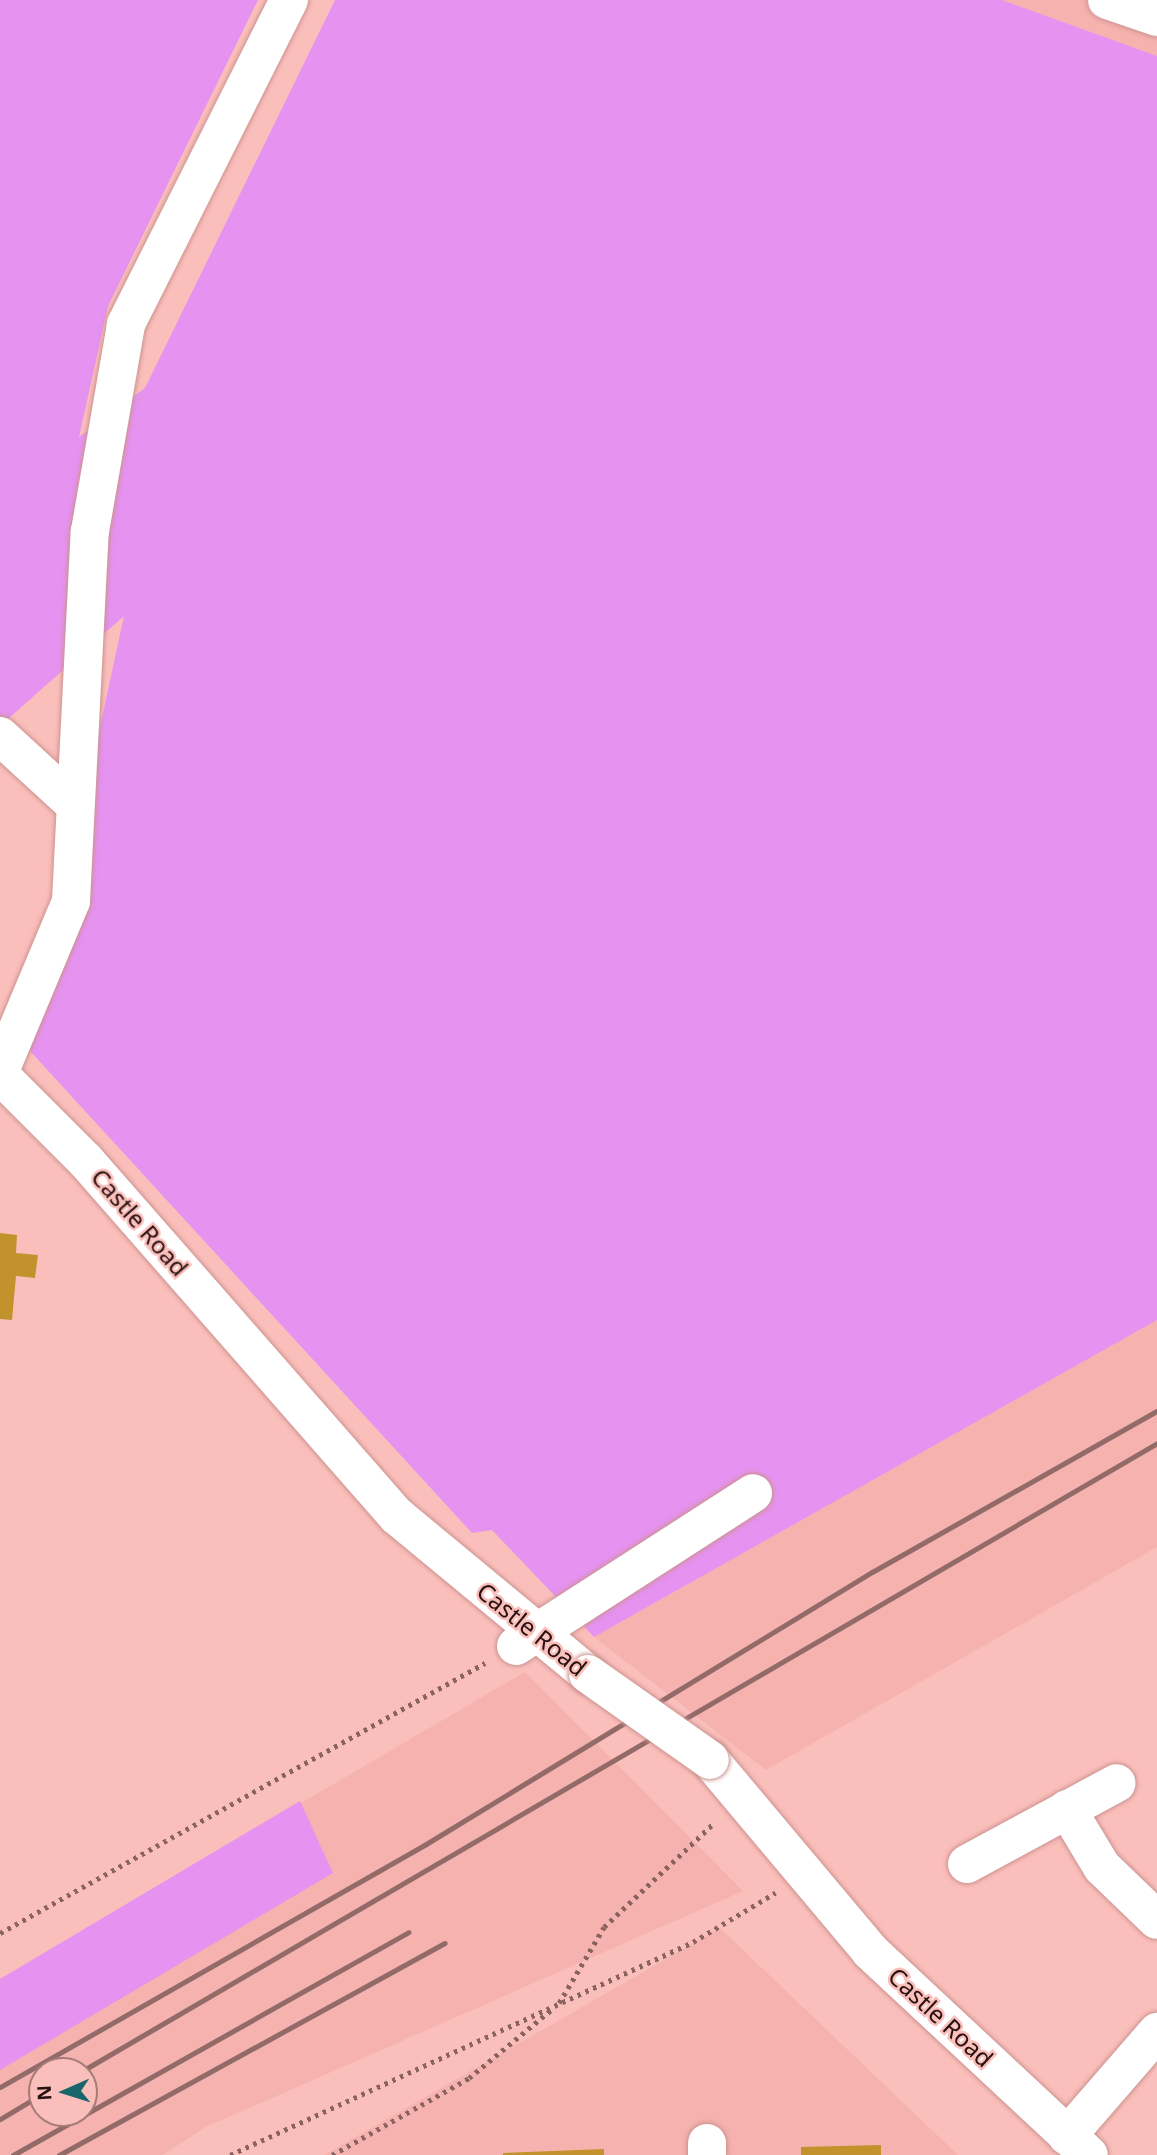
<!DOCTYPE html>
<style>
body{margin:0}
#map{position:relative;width:1157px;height:2155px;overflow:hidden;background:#fbbfbb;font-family:"Noto Sans",sans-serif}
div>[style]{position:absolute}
.built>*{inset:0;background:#f5b2af}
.green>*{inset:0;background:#e592f0}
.building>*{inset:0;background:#c2932d}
.path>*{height:4.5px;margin-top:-2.25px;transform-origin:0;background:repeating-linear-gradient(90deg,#8a6361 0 3.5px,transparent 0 8.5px)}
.roads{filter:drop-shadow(0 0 2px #cc9390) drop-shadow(0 0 2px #cc9390)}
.minor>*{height:38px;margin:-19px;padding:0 19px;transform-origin:19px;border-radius:19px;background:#fff}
.rail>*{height:5px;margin:-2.5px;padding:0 2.5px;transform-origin:2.5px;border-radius:2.5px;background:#926a67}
.bridges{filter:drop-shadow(0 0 2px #cc9390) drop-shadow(0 0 2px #cc9390)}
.minor-bridge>*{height:38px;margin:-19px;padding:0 19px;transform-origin:19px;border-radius:19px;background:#fff}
span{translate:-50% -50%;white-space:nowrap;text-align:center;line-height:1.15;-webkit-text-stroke:5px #fbbfbb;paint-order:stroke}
.street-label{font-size:24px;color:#261211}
.north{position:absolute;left:28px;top:2057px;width:70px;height:70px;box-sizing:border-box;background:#fbbfbb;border:2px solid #a67a77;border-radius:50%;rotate:267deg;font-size:19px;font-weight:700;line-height:28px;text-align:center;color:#261211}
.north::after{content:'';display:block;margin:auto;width:24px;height:32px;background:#18666c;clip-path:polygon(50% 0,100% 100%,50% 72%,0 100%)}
</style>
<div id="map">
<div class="built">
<i style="clip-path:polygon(1002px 0,1157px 0,1157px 56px)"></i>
<i style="clip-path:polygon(1157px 1320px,1157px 1547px,766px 1770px,594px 1637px)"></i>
<i style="clip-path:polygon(evenodd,525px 1672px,743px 1891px,206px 2127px,162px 2155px,0 2155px,0 1979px,525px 1672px,42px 2071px,84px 2071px,84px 2113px,42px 2113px,42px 2071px)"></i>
<i style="clip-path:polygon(720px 1928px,958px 2155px,324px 2155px)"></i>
</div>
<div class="green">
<i style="clip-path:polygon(0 0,258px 0,108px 306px,79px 437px,145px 388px,335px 0,1002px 0,1157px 56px,1157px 1320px,594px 1637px,492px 1530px,472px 1533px,30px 1051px,124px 616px,0 726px)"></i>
<i style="clip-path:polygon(300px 1801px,333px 1873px,0 2070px,0 1979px)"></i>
</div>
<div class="building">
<i style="clip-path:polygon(0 1233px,17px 1235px,16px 1253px,38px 1255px,35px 1278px,16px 1276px,12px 1320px,0 1319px)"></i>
<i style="clip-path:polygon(881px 2145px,881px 2155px,801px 2155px,801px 2147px)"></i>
<i style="clip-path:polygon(604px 2149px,604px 2155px,503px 2155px,503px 2153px)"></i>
</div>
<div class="path">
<i style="left:0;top:1933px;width:555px;rotate:-29.1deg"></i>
<i style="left:559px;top:2003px;width:88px;rotate:-59.4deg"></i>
<i style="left:604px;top:1927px;width:151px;rotate:-43.4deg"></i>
<i style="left:230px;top:2155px;width:510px;rotate:-24.7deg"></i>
<i style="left:693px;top:1942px;width:96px;rotate:-30.9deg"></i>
<i style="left:332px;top:2155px;width:157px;rotate:-29.3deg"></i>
<i style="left:469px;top:2078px;width:108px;rotate:-39.7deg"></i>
</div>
<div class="roads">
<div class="minor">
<i style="left:1107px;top:0;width:53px;rotate:18.8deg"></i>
<i style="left:0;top:736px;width:99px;rotate:42.5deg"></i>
<i style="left:0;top:1071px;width:184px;rotate:-67.3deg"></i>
<i style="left:71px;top:901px;width:370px;rotate:-87.1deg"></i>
<i style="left:90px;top:531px;width:210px;rotate:-80.1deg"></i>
<i style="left:126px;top:324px;width:363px;rotate:-63.3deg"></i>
<i style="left:0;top:1075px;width:122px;rotate:45deg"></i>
<i style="left:86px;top:1161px;width:472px;rotate:48.8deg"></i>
<i style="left:397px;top:1516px;width:248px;rotate:39.6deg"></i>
<i style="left:516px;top:1646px;width:282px;rotate:-32.8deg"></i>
<i style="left:710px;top:1760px;width:249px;rotate:50deg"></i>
<i style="left:870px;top:1951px;width:299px;rotate:43deg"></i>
<i style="left:1067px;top:1809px;width:68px;rotate:58.9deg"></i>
<i style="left:1102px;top:1867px;width:76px;rotate:43.9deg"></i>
<i style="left:967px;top:1864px;width:170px;rotate:-28.4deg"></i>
<i style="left:1067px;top:2136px;width:138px;rotate:-49.1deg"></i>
<i style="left:707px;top:2143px;width:12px;rotate:90deg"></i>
</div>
</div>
<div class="rail">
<i style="left:82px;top:2071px;width:1245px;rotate:-30.29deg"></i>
<i style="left:0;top:2087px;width:490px;rotate:-29.7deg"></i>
<i style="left:426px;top:1844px;width:522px;rotate:-31.38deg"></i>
<i style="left:872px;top:1572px;width:327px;rotate:-29.5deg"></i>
<i style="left:0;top:2119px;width:49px;rotate:-30.8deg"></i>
<i style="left:13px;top:2155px;width:454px;rotate:-29.4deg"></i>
<i style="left:59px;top:2155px;width:440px;rotate:-28.8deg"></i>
</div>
<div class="bridges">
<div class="minor-bridge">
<i style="left:588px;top:1674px;width:149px;rotate:35.2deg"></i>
</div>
</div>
<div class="street-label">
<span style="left:140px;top:1222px;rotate:49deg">Castle Road</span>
<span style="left:532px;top:1629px;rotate:39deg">Castle Road</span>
<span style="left:941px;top:2017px;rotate:43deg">Castle Road</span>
</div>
<div class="north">N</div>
</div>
